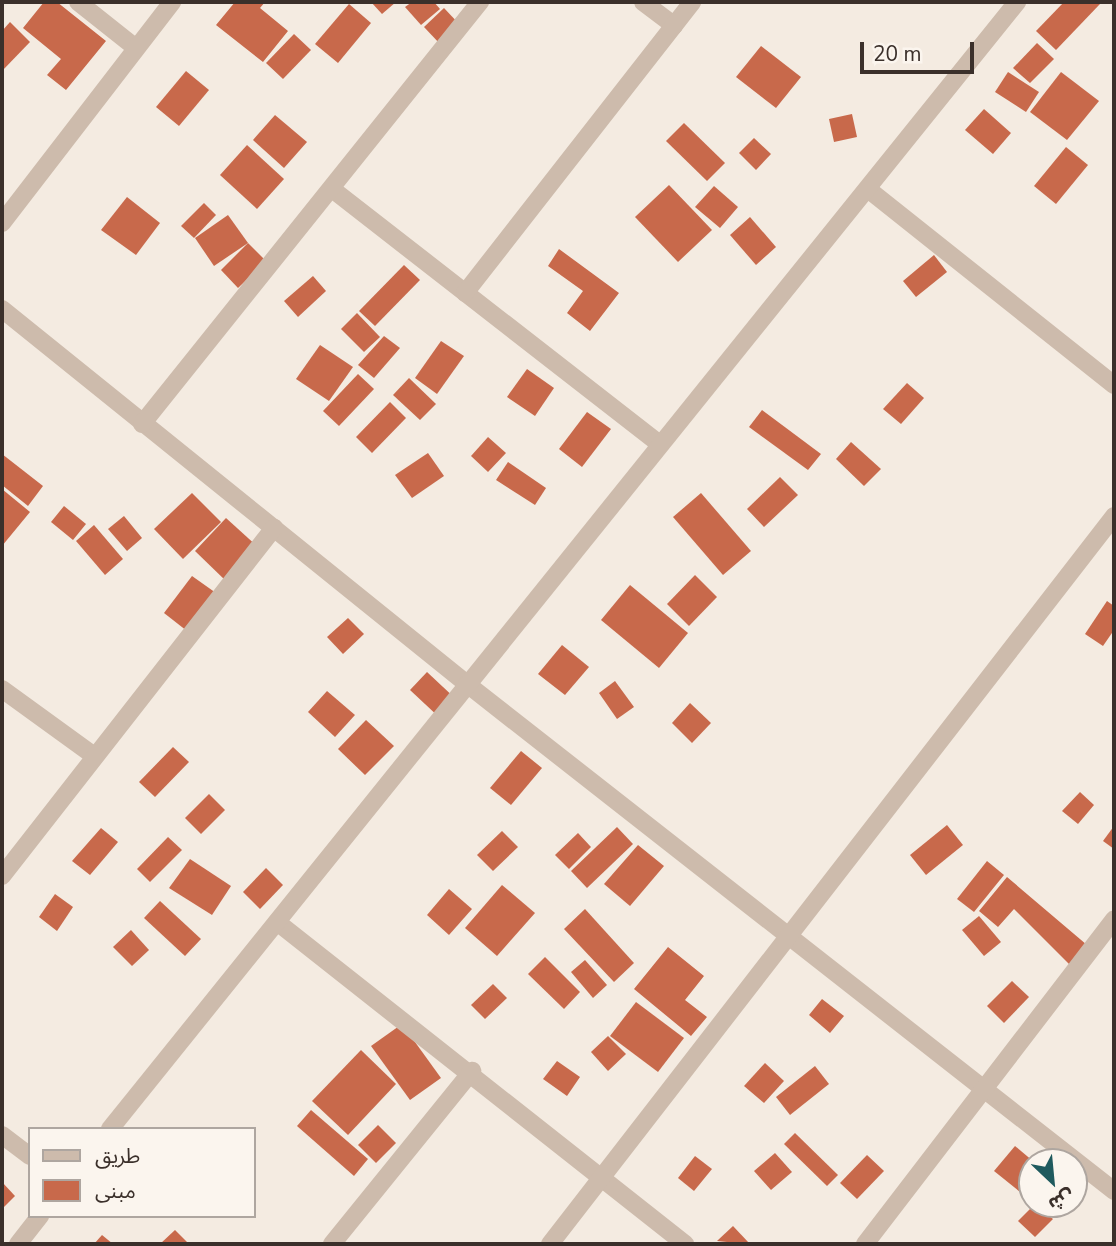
<!DOCTYPE html>
<meta charset="utf-8">
<style>
body{margin:0}
#map{position:relative;width:1116px;height:1246px;overflow:hidden;background:#f4ebe1;font-family:"Nunito Sans","Noto Sans Arabic",sans-serif}
div>[style]{position:absolute}
.building>*{inset:0;background:#c8694b}
.minor>*{height:18px;margin:-9px;padding:0 9px;transform-origin:9px;border-radius:9px;background:#cdbbac}
span{translate:-50% -50%;white-space:nowrap;text-align:center;line-height:1.15;-webkit-text-stroke:7px #fbf5ee;paint-order:stroke}
.frame{position:absolute;inset:0;border:4px solid #3b302b;pointer-events:none}
.legend{position:absolute;left:28px;top:1127px;width:228px;height:91px;box-sizing:border-box;background:#fbf5ee;border:2px solid #aea6a0;margin:0;padding:9px 12px;list-style:none;font-size:21px;color:#3b302b}
.legend li{display:flex;align-items:center;gap:14px;height:35px}
.legend b{width:35px;border:2px solid #aea6a0}
.north{position:absolute;left:1018px;top:1148px;width:70px;height:70px;box-sizing:border-box;background:#fbf5ee;border:2px solid #aea6a0;border-radius:50%;rotate:154deg;font-size:19px;font-weight:700;line-height:28px;text-align:center;color:#3b302b}
.north::after{content:'';display:block;margin:auto;width:24px;height:32px;background:#1f5a5e;clip-path:polygon(50% 0,100% 100%,50% 72%,0 100%)}
.scale{position:absolute;left:860px;top:42px;width:114px;height:32px;box-sizing:border-box;border:4px solid #3b302b;border-top:0;padding-left:9px;font-size:21px;line-height:24px;white-space:nowrap;color:#3b302b;-webkit-text-stroke:5px #fbf5ee;paint-order:stroke}
</style>
<div id="map">
<div class="building">
<i style="clip-path:polygon(44px 2px,57px 2px,106px 41px,66px 90px,47px 75px,61px 59px,23px 28px)"></i>
<i style="clip-path:polygon(235px 2px,265px 2px,260px 8px,288px 31px,263px 62px,216px 25px)"></i>
<i style="clip-path:polygon(371px 2px,396px 2px,382px 14px)"></i>
<i style="clip-path:polygon(412px 2px,434px 2px,440px 9px,421px 25px,405px 7px)"></i>
<i style="clip-path:polygon(1064px 2px,1100px 4px,1056px 50px,1036px 31px)"></i>
<i style="clip-path:polygon(349px 4px,371px 23px,338px 63px,315px 44px)"></i>
<i style="clip-path:polygon(444px 8px,460px 25px,440px 44px,424px 27px)"></i>
<i style="clip-path:polygon(10px 22px,30px 42px,2px 71px,2px 31px)"></i>
<i style="clip-path:polygon(294px 34px,311px 50px,283px 79px,266px 63px)"></i>
<i style="clip-path:polygon(1037px 43px,1054px 59px,1030px 83px,1013px 68px)"></i>
<i style="clip-path:polygon(761px 46px,801px 77px,776px 108px,736px 77px)"></i>
<i style="clip-path:polygon(186px 71px,209px 90px,179px 126px,156px 107px)"></i>
<i style="clip-path:polygon(1008px 72px,1039px 92px,1026px 112px,995px 92px)"></i>
<i style="clip-path:polygon(1061px 72px,1099px 101px,1067px 140px,1030px 112px)"></i>
<i style="clip-path:polygon(984px 109px,1011px 133px,993px 154px,965px 130px)"></i>
<i style="clip-path:polygon(852px 114px,857px 137px,834px 142px,829px 119px)"></i>
<i style="clip-path:polygon(275px 115px,307px 142px,284px 168px,253px 140px)"></i>
<i style="clip-path:polygon(684px 123px,725px 163px,707px 181px,666px 141px)"></i>
<i style="clip-path:polygon(754px 138px,771px 154px,756px 170px,739px 153px)"></i>
<i style="clip-path:polygon(247px 145px,284px 179px,257px 209px,220px 175px)"></i>
<i style="clip-path:polygon(1066px 147px,1088px 165px,1056px 204px,1034px 186px)"></i>
<i style="clip-path:polygon(669px 185px,712px 230px,678px 262px,635px 217px)"></i>
<i style="clip-path:polygon(714px 186px,738px 207px,720px 228px,695px 207px)"></i>
<i style="clip-path:polygon(127px 197px,160px 223px,136px 255px,101px 230px)"></i>
<i style="clip-path:polygon(204px 203px,216px 215px,194px 238px,181px 226px)"></i>
<i style="clip-path:polygon(228px 215px,248px 243px,214px 266px,195px 238px)"></i>
<i style="clip-path:polygon(750px 217px,776px 247px,756px 265px,730px 235px)"></i>
<i style="clip-path:polygon(248px 243px,266px 261px,238px 288px,221px 270px)"></i>
<i style="clip-path:polygon(559px 249px,619px 293px,590px 331px,567px 313px,583px 291px,548px 266px)"></i>
<i style="clip-path:polygon(934px 255px,947px 272px,916px 297px,903px 281px)"></i>
<i style="clip-path:polygon(404px 265px,420px 280px,375px 326px,359px 311px)"></i>
<i style="clip-path:polygon(313px 276px,326px 291px,298px 317px,284px 301px)"></i>
<i style="clip-path:polygon(357px 313px,380px 337px,364px 352px,341px 329px)"></i>
<i style="clip-path:polygon(384px 336px,400px 348px,374px 378px,358px 365px)"></i>
<i style="clip-path:polygon(441px 341px,464px 356px,437px 394px,415px 378px)"></i>
<i style="clip-path:polygon(320px 345px,353px 367px,329px 401px,296px 379px)"></i>
<i style="clip-path:polygon(527px 369px,554px 388px,535px 416px,507px 397px)"></i>
<i style="clip-path:polygon(358px 374px,374px 389px,339px 426px,323px 411px)"></i>
<i style="clip-path:polygon(409px 378px,436px 404px,420px 420px,393px 395px)"></i>
<i style="clip-path:polygon(907px 383px,924px 398px,901px 424px,883px 409px)"></i>
<i style="clip-path:polygon(390px 402px,406px 418px,372px 453px,356px 437px)"></i>
<i style="clip-path:polygon(762px 410px,821px 454px,808px 470px,749px 427px)"></i>
<i style="clip-path:polygon(587px 412px,611px 429px,582px 467px,559px 449px)"></i>
<i style="clip-path:polygon(488px 437px,506px 453px,488px 472px,471px 456px)"></i>
<i style="clip-path:polygon(851px 442px,881px 469px,864px 486px,836px 459px)"></i>
<i style="clip-path:polygon(428px 453px,444px 476px,412px 498px,395px 475px)"></i>
<i style="clip-path:polygon(2px 454px,43px 486px,28px 506px,2px 485px)"></i>
<i style="clip-path:polygon(508px 462px,546px 488px,535px 505px,496px 480px)"></i>
<i style="clip-path:polygon(780px 477px,798px 495px,764px 527px,747px 509px)"></i>
<i style="clip-path:polygon(2px 489px,30px 512px,2px 546px)"></i>
<i style="clip-path:polygon(192px 493px,221px 522px,183px 559px,154px 529px)"></i>
<i style="clip-path:polygon(701px 493px,751px 551px,723px 575px,673px 517px)"></i>
<i style="clip-path:polygon(64px 506px,86px 524px,73px 540px,51px 522px)"></i>
<i style="clip-path:polygon(124px 516px,142px 538px,127px 551px,108px 529px)"></i>
<i style="clip-path:polygon(226px 518px,259px 548px,227px 582px,195px 551px)"></i>
<i style="clip-path:polygon(94px 525px,123px 559px,105px 575px,76px 541px)"></i>
<i style="clip-path:polygon(695px 575px,717px 597px,689px 626px,667px 604px)"></i>
<i style="clip-path:polygon(192px 576px,216px 593px,187px 631px,164px 613px)"></i>
<i style="clip-path:polygon(630px 585px,688px 633px,659px 668px,601px 620px)"></i>
<i style="clip-path:polygon(1107px 601px,1114px 606px,1114px 630px,1103px 646px,1085px 634px)"></i>
<i style="clip-path:polygon(348px 618px,364px 634px,343px 654px,327px 637px)"></i>
<i style="clip-path:polygon(562px 645px,589px 667px,565px 695px,538px 674px)"></i>
<i style="clip-path:polygon(427px 672px,458px 701px,441px 719px,410px 690px)"></i>
<i style="clip-path:polygon(615px 681px,634px 707px,617px 719px,599px 693px)"></i>
<i style="clip-path:polygon(327px 691px,355px 715px,335px 737px,308px 712px)"></i>
<i style="clip-path:polygon(690px 703px,711px 723px,692px 743px,672px 723px)"></i>
<i style="clip-path:polygon(366px 720px,394px 746px,365px 775px,338px 749px)"></i>
<i style="clip-path:polygon(173px 747px,189px 762px,155px 797px,139px 782px)"></i>
<i style="clip-path:polygon(521px 751px,542px 768px,511px 805px,490px 788px)"></i>
<i style="clip-path:polygon(1080px 792px,1094px 805px,1078px 824px,1062px 811px)"></i>
<i style="clip-path:polygon(209px 794px,225px 810px,201px 834px,185px 818px)"></i>
<i style="clip-path:polygon(947px 825px,963px 845px,926px 875px,910px 855px)"></i>
<i style="clip-path:polygon(1114px 826px,1114px 849px,1103px 841px)"></i>
<i style="clip-path:polygon(617px 827px,633px 844px,587px 888px,571px 871px)"></i>
<i style="clip-path:polygon(101px 828px,118px 842px,90px 875px,72px 861px)"></i>
<i style="clip-path:polygon(502px 831px,518px 847px,493px 871px,477px 855px)"></i>
<i style="clip-path:polygon(578px 833px,591px 847px,569px 869px,555px 855px)"></i>
<i style="clip-path:polygon(168px 837px,182px 850px,150px 882px,137px 869px)"></i>
<i style="clip-path:polygon(638px 845px,664px 866px,630px 906px,604px 884px)"></i>
<i style="clip-path:polygon(190px 859px,231px 886px,212px 915px,169px 888px)"></i>
<i style="clip-path:polygon(987px 861px,1004px 875px,974px 912px,957px 899px)"></i>
<i style="clip-path:polygon(266px 868px,283px 885px,260px 909px,243px 892px)"></i>
<i style="clip-path:polygon(1007px 877px,1087px 945px,1070px 965px,1014px 909px,998px 927px,979px 911px)"></i>
<i style="clip-path:polygon(502px 885px,535px 913px,497px 956px,465px 928px)"></i>
<i style="clip-path:polygon(449px 889px,472px 909px,449px 935px,427px 915px)"></i>
<i style="clip-path:polygon(55px 894px,73px 907px,57px 931px,39px 917px)"></i>
<i style="clip-path:polygon(160px 901px,201px 939px,185px 956px,144px 918px)"></i>
<i style="clip-path:polygon(585px 909px,634px 963px,614px 982px,564px 929px)"></i>
<i style="clip-path:polygon(979px 916px,1001px 942px,984px 956px,962px 930px)"></i>
<i style="clip-path:polygon(131px 930px,149px 950px,132px 966px,113px 947px)"></i>
<i style="clip-path:polygon(668px 947px,704px 976px,685px 1000px,707px 1017px,691px 1036px,634px 989px)"></i>
<i style="clip-path:polygon(545px 957px,580px 992px,564px 1009px,528px 974px)"></i>
<i style="clip-path:polygon(585px 960px,607px 985px,593px 998px,571px 972px)"></i>
<i style="clip-path:polygon(1012px 981px,1029px 997px,1004px 1023px,987px 1006px)"></i>
<i style="clip-path:polygon(493px 984px,507px 998px,485px 1019px,471px 1005px)"></i>
<i style="clip-path:polygon(822px 999px,844px 1016px,830px 1033px,809px 1015px)"></i>
<i style="clip-path:polygon(636px 1002px,684px 1038px,658px 1072px,610px 1036px)"></i>
<i style="clip-path:polygon(402px 1024px,441px 1078px,410px 1100px,371px 1046px)"></i>
<i style="clip-path:polygon(608px 1036px,626px 1054px,608px 1071px,591px 1052px)"></i>
<i style="clip-path:polygon(361px 1050px,396px 1084px,348px 1135px,312px 1101px)"></i>
<i style="clip-path:polygon(557px 1061px,580px 1077px,567px 1096px,543px 1079px)"></i>
<i style="clip-path:polygon(765px 1063px,784px 1081px,764px 1103px,744px 1086px)"></i>
<i style="clip-path:polygon(815px 1066px,829px 1084px,790px 1115px,776px 1097px)"></i>
<i style="clip-path:polygon(311px 1110px,368px 1159px,354px 1176px,297px 1126px)"></i>
<i style="clip-path:polygon(378px 1125px,396px 1143px,376px 1163px,358px 1145px)"></i>
<i style="clip-path:polygon(795px 1133px,838px 1175px,827px 1186px,784px 1144px)"></i>
<i style="clip-path:polygon(1015px 1146px,1034px 1162px,1030px 1200px,994px 1171px)"></i>
<i style="clip-path:polygon(775px 1153px,792px 1172px,771px 1190px,754px 1171px)"></i>
<i style="clip-path:polygon(867px 1155px,884px 1171px,857px 1199px,840px 1183px)"></i>
<i style="clip-path:polygon(695px 1156px,712px 1169px,694px 1191px,678px 1178px)"></i>
<i style="clip-path:polygon(2px 1182px,15px 1196px,2px 1209px)"></i>
<i style="clip-path:polygon(1035px 1204px,1053px 1219px,1035px 1237px,1018px 1221px)"></i>
<i style="clip-path:polygon(1043px 1204px,1062px 1204px,1052px 1213px)"></i>
<i style="clip-path:polygon(733px 1226px,749px 1243px,747px 1244px,717px 1241px)"></i>
<i style="clip-path:polygon(175px 1230px,189px 1244px,160px 1244px)"></i>
<i style="clip-path:polygon(102px 1235px,113px 1244px,94px 1244px)"></i>
</div>
<div class="minor">
<i style="left:78px;top:2px;width:74px;rotate:38.4deg"></i>
<i style="left:643px;top:2px;width:39px;rotate:37deg"></i>
<i style="left:332px;top:189px;width:415px;rotate:37.9deg"></i>
<i style="left:869px;top:190px;width:313px;rotate:38.5deg"></i>
<i style="left:2px;top:223px;width:279px;rotate:-52.4deg"></i>
<i style="left:465px;top:293px;width:369px;rotate:-52deg"></i>
<i style="left:2px;top:309px;width:597px;rotate:38.88deg"></i>
<i style="left:467px;top:684px;width:822px;rotate:38.08deg"></i>
<i style="left:142px;top:424px;width:541px;rotate:-51.31deg"></i>
<i style="left:2px;top:689px;width:112px;rotate:36deg"></i>
<i style="left:2px;top:876px;width:442px;rotate:-52deg"></i>
<i style="left:277px;top:922px;width:520px;rotate:38.28deg"></i>
<i style="left:110px;top:1129px;width:1447px;rotate:-51.17deg"></i>
<i style="left:2px;top:1135px;width:35px;rotate:37deg"></i>
<i style="left:18px;top:1244px;width:36px;rotate:-52deg"></i>
<i style="left:332px;top:1244px;width:223px;rotate:-51deg"></i>
<i style="left:550px;top:1244px;width:921px;rotate:-52.23deg"></i>
<i style="left:865px;top:1244px;width:409px;rotate:-52.5deg"></i>
</div>
<div class="frame"></div>
<ul class="legend">
<li><b style="height:9px;background:#cdbbac"></b>طريق</li>
<li><b style="height:19px;background:#c8694b"></b>مبنى</li>
</ul>
<div class="north">ش</div>
<div class="scale">20 m</div>
</div>
